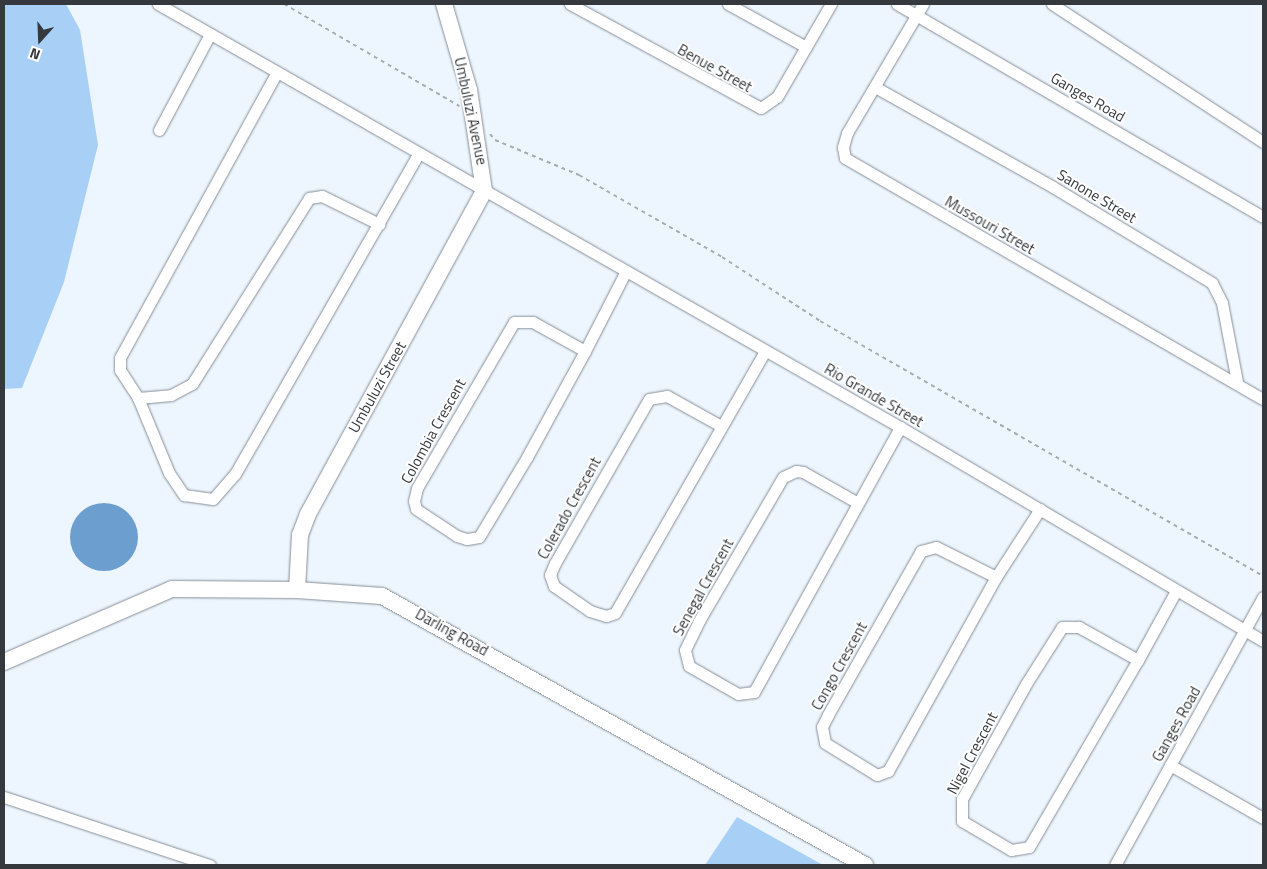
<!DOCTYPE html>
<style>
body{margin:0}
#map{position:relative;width:1267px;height:869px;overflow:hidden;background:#edf5fe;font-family:"Titillium Web",sans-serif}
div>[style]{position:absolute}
.green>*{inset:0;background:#a8cff6}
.water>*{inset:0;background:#6c9ecf}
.round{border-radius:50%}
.path>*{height:2px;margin-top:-1px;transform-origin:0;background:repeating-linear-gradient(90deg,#a6acb3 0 4px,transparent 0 8px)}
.roads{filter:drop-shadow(0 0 1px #868d95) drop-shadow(0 0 1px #868d95)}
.street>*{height:11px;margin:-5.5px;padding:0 5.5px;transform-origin:5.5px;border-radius:5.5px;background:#fff}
.secondary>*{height:16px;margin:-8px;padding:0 8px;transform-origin:8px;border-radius:8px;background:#fff}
span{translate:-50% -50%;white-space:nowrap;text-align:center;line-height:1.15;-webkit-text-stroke:4px #fff;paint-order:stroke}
.street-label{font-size:15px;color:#35383c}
.frame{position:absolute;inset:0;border:5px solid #35383c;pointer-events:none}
.north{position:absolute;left:15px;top:15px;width:50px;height:50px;-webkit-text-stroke:4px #fff;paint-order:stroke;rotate:200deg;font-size:14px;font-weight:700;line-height:20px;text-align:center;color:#35383c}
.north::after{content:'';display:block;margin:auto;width:18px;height:22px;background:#35383c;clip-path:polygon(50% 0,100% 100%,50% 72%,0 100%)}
</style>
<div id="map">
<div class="green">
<i style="clip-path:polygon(4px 4px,66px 4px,80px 30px,98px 145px,64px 282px,22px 388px,4px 389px)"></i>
<i style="clip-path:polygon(737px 817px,823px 865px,705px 865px)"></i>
</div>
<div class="water">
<i class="round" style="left:70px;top:503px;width:68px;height:68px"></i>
</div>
<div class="path">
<i style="left:284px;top:4px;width:203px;rotate:30.2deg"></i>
<i style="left:490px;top:134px;width:8px;rotate:50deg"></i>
<i style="left:495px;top:140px;width:91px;rotate:22.6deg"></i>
<i style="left:579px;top:175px;width:165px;rotate:29.8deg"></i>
<i style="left:722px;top:257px;width:117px;rotate:33.1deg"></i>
<i style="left:820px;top:321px;width:511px;rotate:29.93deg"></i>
</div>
<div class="roads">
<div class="street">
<i style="left:158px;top:4px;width:854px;rotate:29.69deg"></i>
<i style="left:900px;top:427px;width:421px;rotate:30.5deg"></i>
<i style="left:570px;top:4px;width:217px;rotate:28.6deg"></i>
<i style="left:761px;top:108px;width:19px;rotate:-35deg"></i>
<i style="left:777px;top:97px;width:108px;rotate:-59.9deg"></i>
<i style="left:728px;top:4px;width:89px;rotate:28.9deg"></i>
<i style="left:897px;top:4px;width:423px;rotate:30.2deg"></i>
<i style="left:923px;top:4px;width:150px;rotate:120.5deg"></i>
<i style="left:847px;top:133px;width:15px;rotate:106deg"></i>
<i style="left:843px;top:147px;width:11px;rotate:80deg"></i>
<i style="left:845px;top:158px;width:482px;rotate:30deg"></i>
<i style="left:1052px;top:4px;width:252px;rotate:33.2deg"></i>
<i style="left:277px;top:72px;width:326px;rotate:118.8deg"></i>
<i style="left:120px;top:358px;width:12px;rotate:90deg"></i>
<i style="left:120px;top:370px;width:33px;rotate:57deg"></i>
<i style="left:138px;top:398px;width:81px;rotate:67.5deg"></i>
<i style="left:169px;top:473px;width:27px;rotate:56deg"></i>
<i style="left:184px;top:495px;width:29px;rotate:8deg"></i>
<i style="left:213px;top:499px;width:33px;rotate:-49deg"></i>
<i style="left:235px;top:474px;width:369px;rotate:-60.2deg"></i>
<i style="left:875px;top:87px;width:204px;rotate:29.3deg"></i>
<i style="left:1053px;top:187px;width:186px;rotate:31.1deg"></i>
<i style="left:1212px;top:283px;width:22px;rotate:63deg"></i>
<i style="left:1222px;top:303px;width:80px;rotate:79.2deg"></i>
<i style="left:159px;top:130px;width:109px;rotate:-62deg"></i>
<i style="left:585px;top:351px;width:60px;rotate:-150.9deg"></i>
<i style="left:533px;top:322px;width:19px;rotate:180deg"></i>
<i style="left:514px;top:322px;width:192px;rotate:120.3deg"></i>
<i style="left:417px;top:488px;width:13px;rotate:103deg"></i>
<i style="left:414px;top:501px;width:8px;rotate:76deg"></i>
<i style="left:416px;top:509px;width:49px;rotate:33.4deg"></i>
<i style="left:457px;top:536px;width:10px;rotate:17deg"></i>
<i style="left:467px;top:539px;width:12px;rotate:-9deg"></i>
<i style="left:479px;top:537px;width:93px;rotate:-59deg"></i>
<i style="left:527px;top:457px;width:121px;rotate:-61.3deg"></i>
<i style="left:585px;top:351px;width:90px;rotate:-62.9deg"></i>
<i style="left:138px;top:398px;width:33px;rotate:-5deg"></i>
<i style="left:171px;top:395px;width:24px;rotate:-28deg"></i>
<i style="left:192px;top:384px;width:220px;rotate:-57.8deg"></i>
<i style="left:309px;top:198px;width:13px;rotate:-9deg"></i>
<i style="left:322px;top:196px;width:64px;rotate:26.2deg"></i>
<i style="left:721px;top:426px;width:62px;rotate:-150.9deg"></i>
<i style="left:667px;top:396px;width:18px;rotate:171deg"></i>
<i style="left:649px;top:399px;width:189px;rotate:119.8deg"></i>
<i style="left:555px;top:563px;width:13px;rotate:113deg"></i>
<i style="left:550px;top:575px;width:12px;rotate:70deg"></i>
<i style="left:554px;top:586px;width:44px;rotate:34.8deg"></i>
<i style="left:590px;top:611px;width:17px;rotate:17deg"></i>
<i style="left:606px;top:616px;width:9px;rotate:-18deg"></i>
<i style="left:615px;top:613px;width:302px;rotate:-60.2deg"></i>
<i style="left:858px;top:503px;width:63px;rotate:-150.6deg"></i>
<i style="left:803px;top:472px;width:7px;rotate:-172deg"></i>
<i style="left:796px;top:471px;width:14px;rotate:155deg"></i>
<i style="left:783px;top:477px;width:167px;rotate:120.3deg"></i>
<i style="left:699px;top:621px;width:32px;rotate:116deg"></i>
<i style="left:685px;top:650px;width:16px;rotate:76deg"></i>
<i style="left:689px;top:666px;width:56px;rotate:29.7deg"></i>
<i style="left:738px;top:694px;width:16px;rotate:-7deg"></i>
<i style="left:754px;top:692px;width:303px;rotate:-61.1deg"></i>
<i style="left:996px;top:577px;width:67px;rotate:-153.4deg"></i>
<i style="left:936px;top:547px;width:16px;rotate:165deg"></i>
<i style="left:921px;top:551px;width:189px;rotate:119.6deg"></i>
<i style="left:828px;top:715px;width:13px;rotate:117deg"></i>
<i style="left:822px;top:727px;width:16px;rotate:79deg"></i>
<i style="left:825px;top:743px;width:61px;rotate:31.6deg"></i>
<i style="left:877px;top:775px;width:12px;rotate:-20deg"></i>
<i style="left:888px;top:771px;width:222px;rotate:-60.9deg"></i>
<i style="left:996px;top:577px;width:81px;rotate:-57.1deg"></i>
<i style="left:1138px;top:660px;width:68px;rotate:-150.8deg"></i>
<i style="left:1079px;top:627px;width:17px;rotate:180deg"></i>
<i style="left:1062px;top:627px;width:67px;rotate:122.3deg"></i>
<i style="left:1026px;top:684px;width:132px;rotate:119.1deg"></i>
<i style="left:962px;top:799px;width:22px;rotate:90deg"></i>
<i style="left:962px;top:821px;width:57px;rotate:30.6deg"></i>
<i style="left:1011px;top:850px;width:18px;rotate:-9deg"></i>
<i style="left:1029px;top:847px;width:216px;rotate:-59.8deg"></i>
<i style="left:1138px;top:660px;width:79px;rotate:-61.2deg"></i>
<i style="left:1170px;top:765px;width:107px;rotate:29.7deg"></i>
<i style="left:4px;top:797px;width:217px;rotate:18.3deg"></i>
<i style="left:1115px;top:865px;width:306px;rotate:-61.1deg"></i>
</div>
<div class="secondary">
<i style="left:297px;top:590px;width:55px;rotate:-86.9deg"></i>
<i style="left:300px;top:535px;width:22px;rotate:-69deg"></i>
<i style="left:308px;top:514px;width:368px;rotate:-61.4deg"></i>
<i style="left:484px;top:191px;width:102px;rotate:-98.4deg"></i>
<i style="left:469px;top:90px;width:90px;rotate:-106.2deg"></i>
<i style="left:4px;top:662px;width:183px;rotate:-23.5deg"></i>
<i style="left:172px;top:589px;width:125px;rotate:0.5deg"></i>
<i style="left:297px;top:590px;width:85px;rotate:4deg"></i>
<i style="left:382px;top:596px;width:553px;rotate:29.12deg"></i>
</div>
</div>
<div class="street-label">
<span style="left:715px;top:68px;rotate:29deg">Benue Street</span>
<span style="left:1088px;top:97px;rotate:30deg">Ganges Road</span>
<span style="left:471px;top:111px;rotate:78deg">Umbuluzi Avenue</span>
<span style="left:1097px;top:196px;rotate:31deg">Sanone Street</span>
<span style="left:990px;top:225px;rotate:30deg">Mussouri Street</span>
<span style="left:377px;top:387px;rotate:-61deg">Umbuluzi Street</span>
<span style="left:874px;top:395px;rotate:30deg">Rio Grande Street</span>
<span style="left:433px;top:431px;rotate:-61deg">Colombia Crescent</span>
<span style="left:569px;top:508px;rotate:-61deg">Colerado Crescent</span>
<span style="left:703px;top:587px;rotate:-61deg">Senegal Crescent</span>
<span style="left:452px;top:632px;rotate:29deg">Darling Road</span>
<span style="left:839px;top:666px;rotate:-61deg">Congo Crescent</span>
<span style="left:1176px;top:724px;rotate:-61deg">Ganges Road</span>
<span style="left:972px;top:753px;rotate:-62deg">Nigel Crescent</span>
</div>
<div class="frame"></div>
<div class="north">N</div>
</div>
